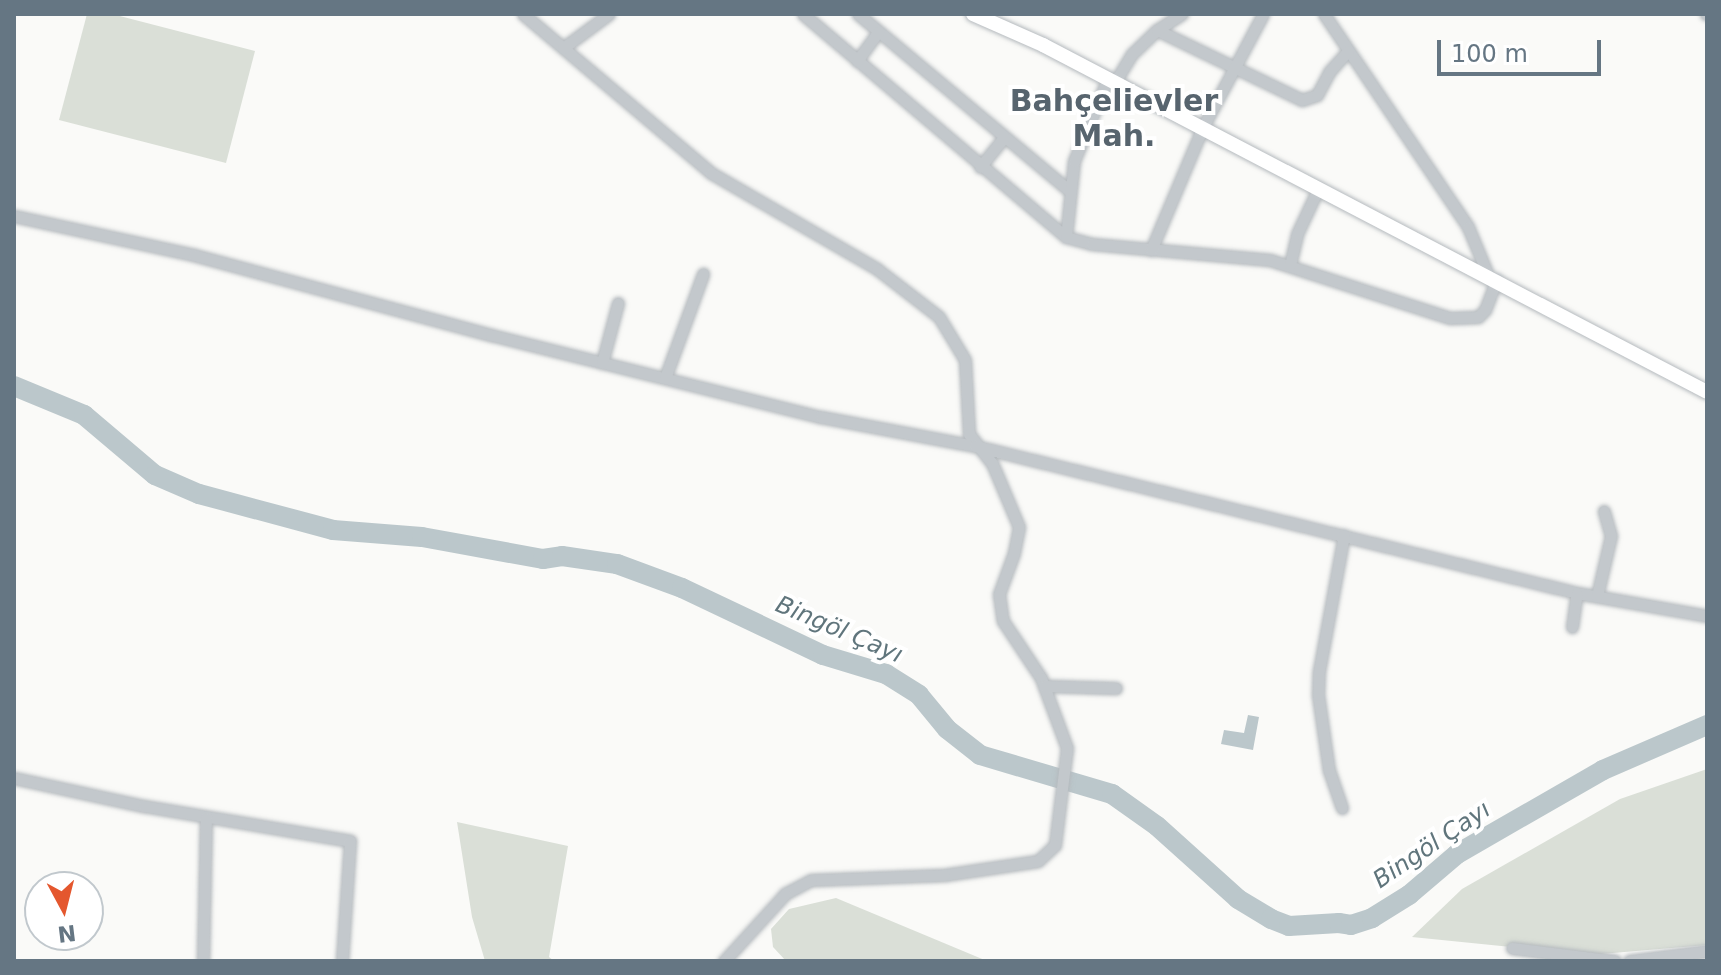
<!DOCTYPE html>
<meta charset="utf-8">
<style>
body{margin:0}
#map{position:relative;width:1721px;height:975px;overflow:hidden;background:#fafaf8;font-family:"DejaVu Sans",sans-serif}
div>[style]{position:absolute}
.green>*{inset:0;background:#dadfd7}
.water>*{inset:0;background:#bbc7cb}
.river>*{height:20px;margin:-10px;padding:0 10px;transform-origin:10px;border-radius:10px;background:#bbc7cb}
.roads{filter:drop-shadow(0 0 2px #b5babe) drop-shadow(0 0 2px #b5babe)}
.minor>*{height:11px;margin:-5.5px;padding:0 5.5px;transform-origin:5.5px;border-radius:5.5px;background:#c3c8cc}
.major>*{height:14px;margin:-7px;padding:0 7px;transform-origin:7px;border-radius:7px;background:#fff}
span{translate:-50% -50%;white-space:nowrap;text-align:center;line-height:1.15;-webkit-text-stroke:8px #fff;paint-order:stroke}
.water-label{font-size:24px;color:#60757c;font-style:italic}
.district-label{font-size:30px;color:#57646e;font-weight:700}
.frame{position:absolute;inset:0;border:16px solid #657683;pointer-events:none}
.north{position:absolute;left:24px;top:871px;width:80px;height:80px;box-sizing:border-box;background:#fff;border:2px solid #c1c8cd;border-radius:50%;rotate:173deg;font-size:22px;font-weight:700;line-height:32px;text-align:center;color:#657683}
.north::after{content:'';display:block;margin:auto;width:28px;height:36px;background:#e4572e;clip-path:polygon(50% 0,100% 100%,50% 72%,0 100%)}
.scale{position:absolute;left:1437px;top:40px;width:164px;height:36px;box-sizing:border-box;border:4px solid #657683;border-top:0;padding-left:10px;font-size:24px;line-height:28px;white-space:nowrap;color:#657683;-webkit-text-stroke:6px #fff;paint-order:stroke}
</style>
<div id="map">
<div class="green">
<i style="clip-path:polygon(87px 14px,112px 14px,255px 51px,226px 163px,59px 120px)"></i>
<i style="clip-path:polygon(1707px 769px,1707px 945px,1589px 955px,1412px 937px,1462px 889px,1620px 799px)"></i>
<i style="clip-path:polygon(457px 822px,568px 846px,549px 957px,554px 961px,485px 961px,472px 917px)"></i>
<i style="clip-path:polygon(836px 898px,987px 961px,786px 961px,773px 947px,771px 929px,789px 909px)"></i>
</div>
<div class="water">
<i style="clip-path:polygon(1248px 715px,1259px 717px,1253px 750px,1221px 744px,1224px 730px,1244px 733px)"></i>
</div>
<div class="river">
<i style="left:14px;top:386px;width:76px;rotate:22.5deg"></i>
<i style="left:84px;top:415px;width:93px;rotate:40.2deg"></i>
<i style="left:155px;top:475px;width:48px;rotate:23.4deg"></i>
<i style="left:199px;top:494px;width:139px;rotate:15deg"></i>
<i style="left:333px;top:530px;width:89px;rotate:4.5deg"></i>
<i style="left:422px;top:537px;width:123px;rotate:10.3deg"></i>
<i style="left:543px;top:559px;width:19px;rotate:-9deg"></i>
<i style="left:562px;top:556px;width:56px;rotate:8.3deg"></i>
<i style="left:617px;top:564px;width:69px;rotate:20.3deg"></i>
<i style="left:682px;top:588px;width:156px;rotate:25.4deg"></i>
<i style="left:823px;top:655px;width:66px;rotate:16.8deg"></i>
<i style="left:886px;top:674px;width:39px;rotate:32deg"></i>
<i style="left:919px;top:695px;width:44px;rotate:50.5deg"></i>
<i style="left:947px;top:729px;width:42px;rotate:38.2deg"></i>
<i style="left:980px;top:755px;width:138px;rotate:16.5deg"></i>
<i style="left:1112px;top:794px;width:55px;rotate:35.4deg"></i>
<i style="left:1157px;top:826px;width:109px;rotate:42deg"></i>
<i style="left:1238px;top:899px;width:39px;rotate:31deg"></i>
<i style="left:1271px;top:919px;width:19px;rotate:21deg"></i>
<i style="left:1289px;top:926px;width:50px;rotate:-3.4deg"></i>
<i style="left:1339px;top:923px;width:12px;rotate:9deg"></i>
<i style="left:1351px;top:925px;width:22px;rotate:-18deg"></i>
<i style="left:1372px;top:918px;width:44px;rotate:-31.9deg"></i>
<i style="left:1409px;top:895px;width:63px;rotate:-40.5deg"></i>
<i style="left:1457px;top:854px;width:168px;rotate:-29.9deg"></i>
<i style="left:1603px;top:770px;width:113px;rotate:-23.4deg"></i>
</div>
<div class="roads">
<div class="minor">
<i style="left:523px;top:14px;width:246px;rotate:40.2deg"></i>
<i style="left:711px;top:173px;width:192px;rotate:30deg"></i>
<i style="left:877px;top:269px;width:78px;rotate:37.7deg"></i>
<i style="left:939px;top:317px;width:50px;rotate:58.8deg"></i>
<i style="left:965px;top:360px;width:74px;rotate:86.9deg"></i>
<i style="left:969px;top:434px;width:37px;rotate:52deg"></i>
<i style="left:992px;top:463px;width:69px;rotate:67.1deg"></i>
<i style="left:1019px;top:527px;width:26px;rotate:101deg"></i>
<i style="left:1014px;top:553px;width:44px;rotate:110.1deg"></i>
<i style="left:999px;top:594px;width:27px;rotate:82deg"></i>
<i style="left:1003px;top:621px;width:69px;rotate:56.3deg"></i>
<i style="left:1041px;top:678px;width:75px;rotate:69.6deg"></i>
<i style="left:1067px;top:748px;width:98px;rotate:97.1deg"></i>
<i style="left:1055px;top:845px;width:23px;rotate:137deg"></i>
<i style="left:1038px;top:861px;width:95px;rotate:171.5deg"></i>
<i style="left:944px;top:875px;width:133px;rotate:177.8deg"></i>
<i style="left:811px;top:880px;width:30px;rotate:152deg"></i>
<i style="left:785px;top:894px;width:91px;rotate:132.3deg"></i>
<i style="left:803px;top:14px;width:345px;rotate:40.3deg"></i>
<i style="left:1066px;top:237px;width:27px;rotate:15deg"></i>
<i style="left:1092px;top:244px;width:179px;rotate:5.1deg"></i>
<i style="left:1270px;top:260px;width:189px;rotate:17.9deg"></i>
<i style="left:1450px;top:318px;width:28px;rotate:-2deg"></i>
<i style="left:1478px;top:317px;width:10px;rotate:-45deg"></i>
<i style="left:1485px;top:310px;width:33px;rotate:-69deg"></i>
<i style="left:858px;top:14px;width:276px;rotate:39.9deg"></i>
<i style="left:1324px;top:14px;width:257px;rotate:55.9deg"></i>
<i style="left:1468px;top:227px;width:52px;rotate:67.4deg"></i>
<i style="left:1706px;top:14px;width:1px"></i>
<i style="left:1157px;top:30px;width:161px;rotate:25.8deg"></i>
<i style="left:1302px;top:100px;width:16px;rotate:-18deg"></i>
<i style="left:1317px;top:95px;width:26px;rotate:-62deg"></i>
<i style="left:1329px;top:72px;width:28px;rotate:-48deg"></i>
<i style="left:563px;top:48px;width:57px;rotate:-36.5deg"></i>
<i style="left:857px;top:61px;width:36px;rotate:-54deg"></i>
<i style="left:1115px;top:82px;width:33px;rotate:-59deg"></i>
<i style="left:1132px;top:54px;width:35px;rotate:-44deg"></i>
<i style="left:1157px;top:30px;width:30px;rotate:-33deg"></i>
<i style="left:980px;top:167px;width:38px;rotate:-51deg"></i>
<i style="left:14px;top:216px;width:184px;rotate:12.2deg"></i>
<i style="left:194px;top:255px;width:308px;rotate:15.1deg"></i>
<i style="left:491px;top:335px;width:340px;rotate:14deg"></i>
<i style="left:821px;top:417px;width:157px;rotate:10.7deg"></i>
<i style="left:975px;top:446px;width:620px;rotate:13.72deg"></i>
<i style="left:1577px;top:593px;width:132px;rotate:10deg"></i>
<i style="left:1066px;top:237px;width:76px;rotate:-84deg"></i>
<i style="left:1074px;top:161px;width:90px;rotate:-67.7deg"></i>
<i style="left:1151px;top:250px;width:134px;rotate:-67.1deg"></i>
<i style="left:1203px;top:127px;width:128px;rotate:-62deg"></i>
<i style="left:1290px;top:265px;width:32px;rotate:-77deg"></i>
<i style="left:1297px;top:234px;width:52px;rotate:-64.9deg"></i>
<i style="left:602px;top:363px;width:62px;rotate:-75.1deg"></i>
<i style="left:665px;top:378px;width:111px;rotate:-69.9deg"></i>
<i style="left:1597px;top:596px;width:62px;rotate:-76.9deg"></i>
<i style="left:1611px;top:536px;width:26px;rotate:-106deg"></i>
<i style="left:1572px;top:627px;width:34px;rotate:-82deg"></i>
<i style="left:1044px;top:686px;width:72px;rotate:1.6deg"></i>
<i style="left:14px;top:778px;width:133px;rotate:12.2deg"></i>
<i style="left:144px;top:806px;width:209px;rotate:9.6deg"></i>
<i style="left:350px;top:841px;width:120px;rotate:93.8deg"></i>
<i style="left:1342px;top:808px;width:39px;rotate:-109deg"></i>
<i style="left:1329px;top:771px;width:77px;rotate:-98.2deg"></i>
<i style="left:1318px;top:695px;width:24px;rotate:-88deg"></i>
<i style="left:1319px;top:671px;width:138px;rotate:-79.6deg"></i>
<i style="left:1512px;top:948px;width:104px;rotate:7.2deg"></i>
<i style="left:203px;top:961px;width:143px;rotate:-88.8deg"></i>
<i style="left:1629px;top:961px;width:79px;rotate:-7.3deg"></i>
</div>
<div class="major">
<i style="left:973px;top:14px;width:77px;rotate:23.9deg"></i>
<i style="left:1043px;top:45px;width:749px;rotate:27.59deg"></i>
</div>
</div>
<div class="water-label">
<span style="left:839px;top:630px;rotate:23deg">Bingöl Çayı</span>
<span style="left:1432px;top:845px;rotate:-34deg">Bingöl Çayı</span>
</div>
<div class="district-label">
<span style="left:1114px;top:118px">Bahçelievler<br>Mah.</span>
</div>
<div class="frame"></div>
<div class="north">N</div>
<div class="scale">100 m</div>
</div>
